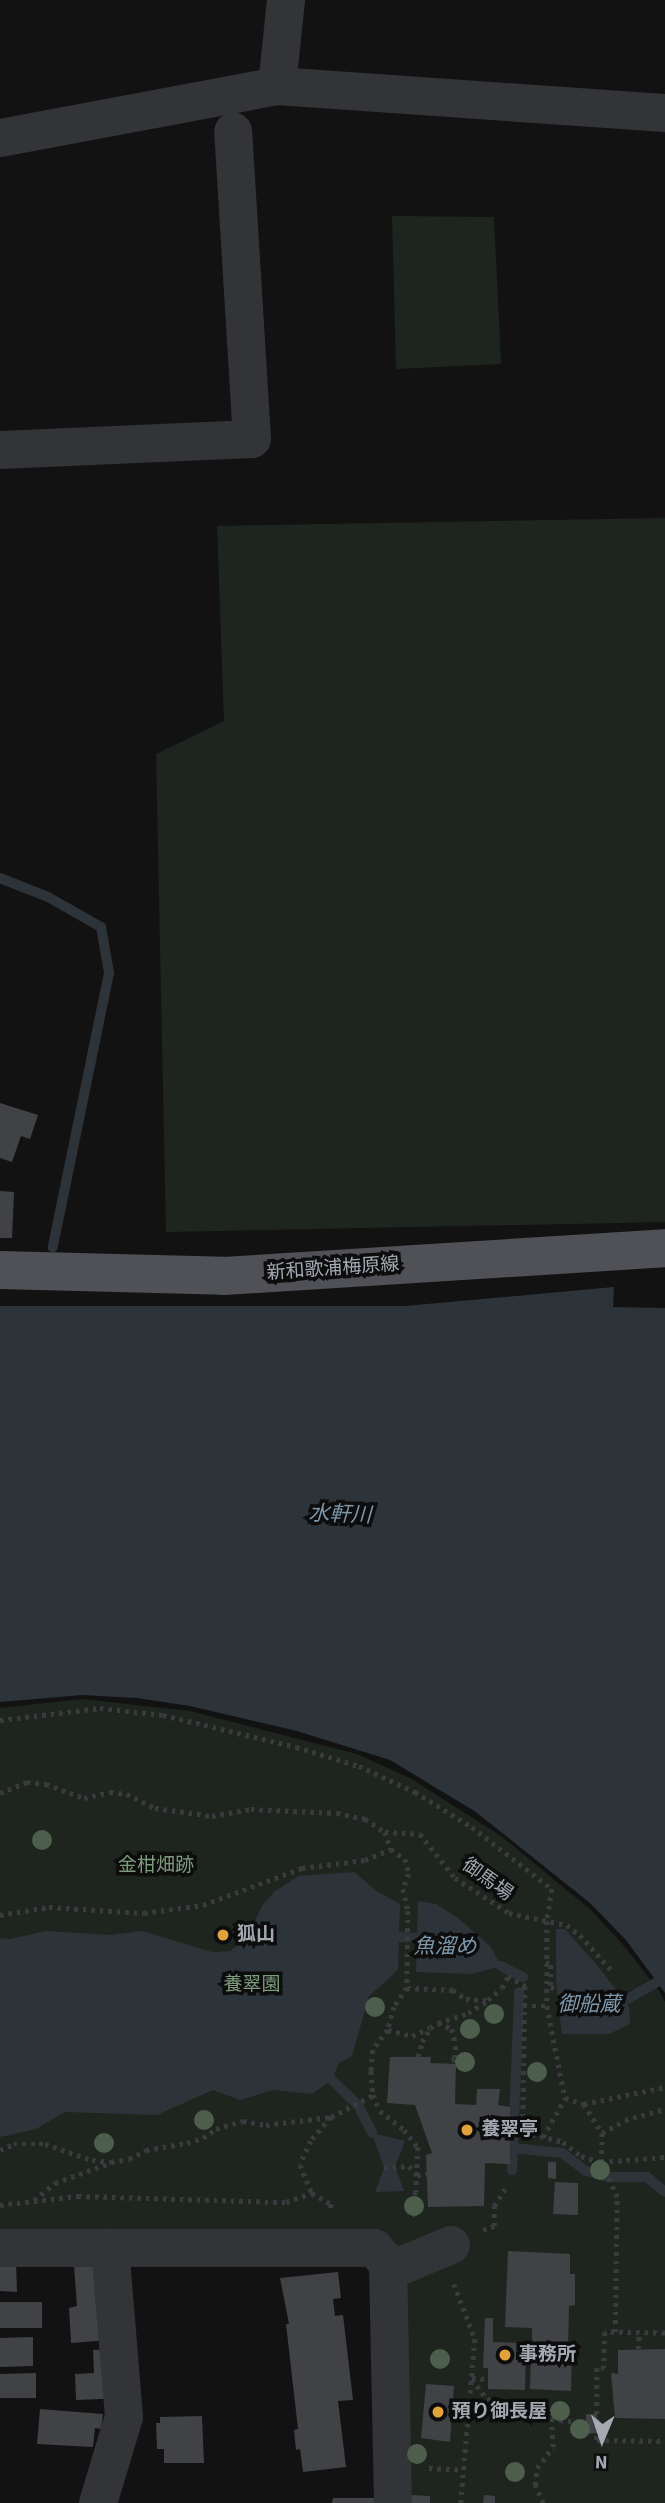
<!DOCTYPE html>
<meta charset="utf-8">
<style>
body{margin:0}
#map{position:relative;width:665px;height:2503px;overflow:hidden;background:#121213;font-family:"Source Sans 3","Noto Sans JP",sans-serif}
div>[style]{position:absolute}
.green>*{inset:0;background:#1e251f}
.water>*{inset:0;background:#2c343a}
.stream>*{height:10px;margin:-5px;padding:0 5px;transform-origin:5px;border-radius:5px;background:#2c343a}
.building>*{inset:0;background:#414246}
.path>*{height:4.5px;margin-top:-2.25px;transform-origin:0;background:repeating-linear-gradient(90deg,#393b3e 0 3.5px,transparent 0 8.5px)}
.minor>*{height:38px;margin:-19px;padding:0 19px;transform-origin:19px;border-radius:19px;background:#333438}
.major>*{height:38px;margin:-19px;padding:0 19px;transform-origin:19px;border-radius:19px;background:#4f5156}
.trees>*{width:20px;height:20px;margin:-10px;border-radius:50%;background:#4d5e4d}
.dots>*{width:19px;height:19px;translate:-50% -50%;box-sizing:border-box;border:4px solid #0d0d0e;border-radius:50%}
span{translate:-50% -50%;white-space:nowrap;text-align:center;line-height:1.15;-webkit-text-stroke:7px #0d0d0e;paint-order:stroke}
.street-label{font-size:19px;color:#a4a9b2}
.park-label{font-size:19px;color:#7d9c7d}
.poi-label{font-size:19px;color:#a4a9b2;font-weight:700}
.left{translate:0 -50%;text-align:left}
.water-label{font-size:21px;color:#7d98ab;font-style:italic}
.north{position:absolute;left:567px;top:2405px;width:70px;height:70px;-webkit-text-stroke:5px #0d0d0e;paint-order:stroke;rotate:182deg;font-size:19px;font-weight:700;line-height:28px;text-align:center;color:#a4a9b2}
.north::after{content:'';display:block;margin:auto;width:24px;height:32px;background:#a4a9b2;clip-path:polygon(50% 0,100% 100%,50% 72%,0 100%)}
</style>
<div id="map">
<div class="green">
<i style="clip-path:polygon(392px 216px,494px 217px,501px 364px,396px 369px)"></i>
<i style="clip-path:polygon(665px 518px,665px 1222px,166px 1232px,156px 754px,224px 721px,217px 526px)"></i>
<i style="clip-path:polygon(82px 1699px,190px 1711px,357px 1754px,410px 1778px,501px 1836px,591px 1910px,624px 1946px,659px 1991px,665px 2002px,665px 2503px,407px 2503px,403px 2251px,0 2235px,0 1708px)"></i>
</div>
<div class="water">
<i style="clip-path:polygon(614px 1287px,613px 1307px,665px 1308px,665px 1993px,626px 1940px,590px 1903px,476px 1812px,390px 1760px,297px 1731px,190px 1706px,137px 1698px,82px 1695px,0 1702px,0 1306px,405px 1306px)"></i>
<i style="clip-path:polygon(354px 1872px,378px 1892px,400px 1904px,398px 1970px,369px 1996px,352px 2056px,339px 2063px,332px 2080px,312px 2094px,273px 2090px,240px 2100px,213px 2090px,157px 2115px,65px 2112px,36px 2129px,0 2137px,0 1938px,10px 1939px,46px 1931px,110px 1935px,142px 1931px,212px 1952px,230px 1951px,248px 1936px,262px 1906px,275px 1891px,299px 1876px)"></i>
<i style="clip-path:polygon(418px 1901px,436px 1904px,458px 1918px,491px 1947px,501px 1966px,472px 1974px,416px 1972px)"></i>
<i style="clip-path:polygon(556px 1929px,565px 1929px,597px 1965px,629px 2007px,630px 2024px,609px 2034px,562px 2034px,556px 1983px)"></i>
<i style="clip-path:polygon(372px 2133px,405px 2141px,395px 2166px,404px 2191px,375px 2192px,384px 2168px)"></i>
</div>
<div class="stream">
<i style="left:0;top:878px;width:52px;rotate:21.6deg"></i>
<i style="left:48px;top:897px;width:61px;rotate:29.5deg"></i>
<i style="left:101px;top:927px;width:47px;rotate:80.1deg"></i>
<i style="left:109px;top:973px;width:280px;rotate:101.6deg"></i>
<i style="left:400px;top:1937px;width:17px;rotate:3deg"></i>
<i style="left:501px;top:1966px;width:25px;rotate:27deg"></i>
<i style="left:624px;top:2001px;width:40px;rotate:-29.7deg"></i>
<i style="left:332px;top:2080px;width:36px;rotate:44deg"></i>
<i style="left:358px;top:2105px;width:31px;rotate:63deg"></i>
<i style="left:513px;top:2148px;width:49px;rotate:5.8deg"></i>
<i style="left:562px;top:2153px;width:30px;rotate:37deg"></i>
<i style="left:586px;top:2171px;width:24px;rotate:15deg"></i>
<i style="left:609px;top:2177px;width:38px"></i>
<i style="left:647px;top:2177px;width:23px;rotate:40deg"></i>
<i style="left:512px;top:2170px;width:178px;rotate:-87.7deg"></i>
</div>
<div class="building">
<i style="clip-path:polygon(0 1103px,38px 1115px,30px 1139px,21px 1136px,12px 1162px,0 1158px)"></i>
<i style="clip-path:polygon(0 1191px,14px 1192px,12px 1238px,0 1238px)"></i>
<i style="clip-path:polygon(390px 2057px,431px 2057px,430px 2063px,456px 2064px,455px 2104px,476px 2105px,477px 2089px,500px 2089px,498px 2105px,510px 2107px,510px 2164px,485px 2163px,484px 2206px,428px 2207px,426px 2155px,432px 2153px,415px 2105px,387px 2103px)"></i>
<i style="clip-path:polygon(548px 2162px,556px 2162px,556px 2179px,548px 2178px)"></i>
<i style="clip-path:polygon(555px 2182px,578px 2183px,578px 2215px,553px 2214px)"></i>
<i style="clip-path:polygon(508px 2251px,570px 2254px,570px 2274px,575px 2274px,575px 2305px,569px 2306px,568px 2350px,532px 2349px,532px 2328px,505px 2327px)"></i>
<i style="clip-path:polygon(0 2262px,16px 2262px,17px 2292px,0 2291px)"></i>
<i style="clip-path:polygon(117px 2262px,110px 2340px,71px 2343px,69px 2308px,77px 2306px,74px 2266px)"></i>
<i style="clip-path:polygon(338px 2272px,341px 2298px,333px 2299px,335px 2316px,343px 2315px,353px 2400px,338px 2401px,346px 2467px,303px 2472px,300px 2449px,296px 2450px,294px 2430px,298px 2429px,286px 2324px,289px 2324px,280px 2278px)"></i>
<i style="clip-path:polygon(0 2302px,42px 2302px,42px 2328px,0 2328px)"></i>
<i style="clip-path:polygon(485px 2318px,493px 2318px,493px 2342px,526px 2343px,525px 2390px,488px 2389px,488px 2368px,483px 2368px)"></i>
<i style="clip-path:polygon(33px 2337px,33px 2366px,0 2367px,0 2338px)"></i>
<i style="clip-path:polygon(124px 2349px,126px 2398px,76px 2400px,75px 2374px,94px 2373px,93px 2350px)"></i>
<i style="clip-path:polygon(665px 2349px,665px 2419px,615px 2418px,611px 2373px,618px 2374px,618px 2350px)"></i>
<i style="clip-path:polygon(531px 2354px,572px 2355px,571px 2391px,530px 2389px)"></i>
<i style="clip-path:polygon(36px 2373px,36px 2398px,0 2398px,0 2374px)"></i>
<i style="clip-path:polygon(426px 2384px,454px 2386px,450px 2442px,421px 2438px)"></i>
<i style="clip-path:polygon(40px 2409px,103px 2414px,101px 2429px,95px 2428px,93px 2447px,37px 2444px)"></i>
<i style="clip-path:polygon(586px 2414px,597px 2414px,597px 2433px,586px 2434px)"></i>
<i style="clip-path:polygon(202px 2416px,204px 2463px,164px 2463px,164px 2449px,157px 2449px,156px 2423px,160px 2423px,160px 2417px)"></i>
<i style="clip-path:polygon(411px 2495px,430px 2496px,430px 2503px,411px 2503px)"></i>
<i style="clip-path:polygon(484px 2495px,495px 2496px,495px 2503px,483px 2503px)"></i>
<i style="clip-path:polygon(333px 2498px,378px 2498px,378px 2503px,332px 2503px)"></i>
</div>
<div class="path">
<i style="left:0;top:1720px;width:101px;rotate:-6.8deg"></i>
<i style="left:100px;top:1708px;width:63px;rotate:6.3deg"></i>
<i style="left:163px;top:1715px;width:137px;rotate:13.5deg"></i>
<i style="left:296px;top:1747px;width:66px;rotate:16.8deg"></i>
<i style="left:359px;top:1766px;width:62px;rotate:24.9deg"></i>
<i style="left:415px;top:1792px;width:67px;rotate:31.6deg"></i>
<i style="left:472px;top:1827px;width:101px;rotate:37.8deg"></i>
<i style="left:552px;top:1889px;width:32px;rotate:99deg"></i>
<i style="left:547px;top:1921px;width:85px;rotate:90deg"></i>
<i style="left:547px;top:2006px;width:94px;rotate:78.9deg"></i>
<i style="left:565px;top:2098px;width:20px;rotate:18deg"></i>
<i style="left:584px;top:2104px;width:83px;rotate:-11.9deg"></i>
<i style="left:0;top:1793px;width:29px;rotate:-22deg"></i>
<i style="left:27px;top:1782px;width:19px;rotate:6deg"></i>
<i style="left:46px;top:1784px;width:40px;rotate:20.2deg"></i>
<i style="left:84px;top:1798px;width:27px;rotate:-13deg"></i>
<i style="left:110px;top:1792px;width:17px;rotate:7deg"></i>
<i style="left:127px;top:1794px;width:31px;rotate:27deg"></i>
<i style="left:155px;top:1808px;width:58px;rotate:8deg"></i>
<i style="left:212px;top:1816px;width:40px;rotate:-10deg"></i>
<i style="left:251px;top:1809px;width:86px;rotate:2.7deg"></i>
<i style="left:337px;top:1813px;width:29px;rotate:12deg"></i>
<i style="left:365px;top:1819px;width:24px;rotate:33deg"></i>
<i style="left:385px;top:1832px;width:18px;rotate:71deg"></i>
<i style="left:391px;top:1849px;width:17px;rotate:36deg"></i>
<i style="left:405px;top:1859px;width:16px;rotate:75deg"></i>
<i style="left:409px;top:1874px;width:16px;rotate:112deg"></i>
<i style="left:403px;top:1889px;width:23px;rotate:77deg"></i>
<i style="left:408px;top:1911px;width:77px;rotate:90.7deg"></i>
<i style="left:407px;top:1988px;width:23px;rotate:124deg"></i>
<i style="left:394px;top:2007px;width:24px;rotate:105deg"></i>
<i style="left:388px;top:2030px;width:25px;rotate:127deg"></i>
<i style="left:373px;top:2050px;width:21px;rotate:95deg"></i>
<i style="left:371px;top:2071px;width:24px;rotate:85deg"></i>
<i style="left:373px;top:2095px;width:17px;rotate:66deg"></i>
<i style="left:380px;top:2111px;width:31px;rotate:38deg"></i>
<i style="left:404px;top:2130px;width:22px;rotate:51deg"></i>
<i style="left:418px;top:2147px;width:45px;rotate:92.5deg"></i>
<i style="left:416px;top:2192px;width:16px;rotate:117deg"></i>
<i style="left:409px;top:2206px;width:14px;rotate:56deg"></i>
<i style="left:385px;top:1832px;width:35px;rotate:3deg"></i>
<i style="left:420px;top:1834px;width:56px;rotate:51.5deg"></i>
<i style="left:455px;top:1878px;width:64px;rotate:32.9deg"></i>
<i style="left:509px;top:1913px;width:59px;rotate:11.7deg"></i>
<i style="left:567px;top:1925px;width:16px;rotate:38deg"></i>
<i style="left:580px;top:1935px;width:50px;rotate:48.3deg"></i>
<i style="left:0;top:1915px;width:50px;rotate:-9.3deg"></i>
<i style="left:49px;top:1907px;width:95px;rotate:3.6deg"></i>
<i style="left:144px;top:1913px;width:60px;rotate:-7.7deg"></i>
<i style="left:203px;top:1905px;width:106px;rotate:-20.5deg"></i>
<i style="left:302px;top:1868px;width:64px;rotate:-7.2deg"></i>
<i style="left:365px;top:1860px;width:28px;rotate:-23deg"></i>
<i style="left:546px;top:1962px;width:6px;rotate:31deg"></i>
<i style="left:551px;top:1965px;width:22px;rotate:90deg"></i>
<i style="left:551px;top:1987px;width:4px;rotate:27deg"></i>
<i style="left:407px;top:1988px;width:46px;rotate:2.5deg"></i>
<i style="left:453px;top:1990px;width:16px;rotate:35deg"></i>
<i style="left:466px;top:1999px;width:22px;rotate:3deg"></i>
<i style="left:488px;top:2000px;width:18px;rotate:-41deg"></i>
<i style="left:502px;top:1988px;width:13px;rotate:-63deg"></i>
<i style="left:508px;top:1976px;width:20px;rotate:30deg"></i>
<i style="left:525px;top:1986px;width:140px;rotate:90.8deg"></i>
<i style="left:523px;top:2126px;width:12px;rotate:42deg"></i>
<i style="left:532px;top:2134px;width:32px;rotate:14deg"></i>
<i style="left:563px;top:2142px;width:23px;rotate:38deg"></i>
<i style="left:581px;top:2156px;width:21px;rotate:17deg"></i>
<i style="left:601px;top:2162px;width:64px;rotate:-4.5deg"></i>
<i style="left:524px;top:2006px;width:23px"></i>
<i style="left:438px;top:2023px;width:32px;rotate:-18deg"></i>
<i style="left:468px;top:2013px;width:22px;rotate:-32deg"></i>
<i style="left:388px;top:2030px;width:25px;rotate:14deg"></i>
<i style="left:412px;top:2036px;width:19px;rotate:-25deg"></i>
<i style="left:418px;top:2057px;width:16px;rotate:-75deg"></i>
<i style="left:422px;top:2042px;width:16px;rotate:-60deg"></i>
<i style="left:430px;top:2028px;width:9px;rotate:-32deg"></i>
<i style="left:438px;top:2023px;width:15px;rotate:23deg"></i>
<i style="left:452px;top:2029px;width:17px;rotate:77deg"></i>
<i style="left:456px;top:2046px;width:13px;rotate:94deg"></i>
<i style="left:455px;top:2059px;width:9px;rotate:148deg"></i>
<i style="left:584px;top:2104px;width:34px;rotate:58deg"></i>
<i style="left:331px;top:2117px;width:31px;rotate:130deg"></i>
<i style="left:311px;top:2141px;width:26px;rotate:115deg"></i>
<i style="left:300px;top:2165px;width:30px;rotate:67deg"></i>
<i style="left:312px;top:2193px;width:22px;rotate:30deg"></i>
<i style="left:331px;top:2204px;width:8px;rotate:90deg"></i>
<i style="left:543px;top:2137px;width:45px;rotate:-60.6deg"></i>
<i style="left:0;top:2150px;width:15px;rotate:-23deg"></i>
<i style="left:14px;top:2144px;width:31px"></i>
<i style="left:45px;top:2144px;width:50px;rotate:18.8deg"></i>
<i style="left:92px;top:2160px;width:19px;rotate:6deg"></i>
<i style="left:111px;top:2162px;width:18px;rotate:-9deg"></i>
<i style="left:129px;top:2159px;width:19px;rotate:-28deg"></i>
<i style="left:146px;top:2150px;width:42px;rotate:-9.7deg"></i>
<i style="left:187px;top:2143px;width:17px;rotate:-17deg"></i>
<i style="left:203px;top:2138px;width:16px;rotate:-35deg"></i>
<i style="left:216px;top:2129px;width:28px;rotate:-17deg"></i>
<i style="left:243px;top:2121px;width:23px;rotate:10deg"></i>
<i style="left:266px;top:2125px;width:65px;rotate:-7deg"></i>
<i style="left:331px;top:2117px;width:47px;rotate:-27.6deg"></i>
<i style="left:384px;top:2168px;width:25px;rotate:-5deg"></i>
<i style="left:409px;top:2166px;width:12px;rotate:48deg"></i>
<i style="left:417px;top:2175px;width:10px;rotate:-6deg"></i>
<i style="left:34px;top:2200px;width:27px;rotate:-39deg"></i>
<i style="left:55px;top:2183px;width:55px;rotate:-20.1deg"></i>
<i style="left:0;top:2205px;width:79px;rotate:-6.6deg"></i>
<i style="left:78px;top:2196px;width:208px;rotate:1.7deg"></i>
<i style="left:286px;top:2202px;width:28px;rotate:-19deg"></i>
<i style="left:483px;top:2230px;width:12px;rotate:-20deg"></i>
<i style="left:494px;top:2226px;width:20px;rotate:-90deg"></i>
<i style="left:494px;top:2206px;width:20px;rotate:-57deg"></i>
<i style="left:454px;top:2284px;width:59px;rotate:69.1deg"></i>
<i style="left:475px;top:2339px;width:165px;rotate:94.9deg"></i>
<i style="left:615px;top:2332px;width:135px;rotate:-89.2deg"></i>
<i style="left:617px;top:2197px;width:38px;rotate:-115deg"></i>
<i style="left:601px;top:2162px;width:29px;rotate:-88deg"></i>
<i style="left:602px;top:2133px;width:26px;rotate:-29deg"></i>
<i style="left:625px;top:2120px;width:41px;rotate:-15.4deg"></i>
<i style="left:665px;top:2333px;width:60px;rotate:-179deg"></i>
<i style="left:605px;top:2332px;width:36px;rotate:92deg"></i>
<i style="left:604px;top:2368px;width:7px;rotate:180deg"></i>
<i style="left:597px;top:2368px;width:72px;rotate:90deg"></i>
<i style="left:597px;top:2440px;width:68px;rotate:0.8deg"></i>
<i style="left:638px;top:2349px;width:16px;rotate:-86deg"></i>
<i style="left:472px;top:2378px;width:16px;rotate:4deg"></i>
<i style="left:472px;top:2379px;width:25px;rotate:53deg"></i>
<i style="left:487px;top:2399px;width:67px;rotate:17.4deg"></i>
<i style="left:551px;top:2419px;width:46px;rotate:6.2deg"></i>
<i style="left:429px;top:2468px;width:34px;rotate:3deg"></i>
<i style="left:543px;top:2503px;width:20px;rotate:-114deg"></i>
<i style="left:535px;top:2485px;width:17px;rotate:-83deg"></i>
<i style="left:537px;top:2468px;width:26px;rotate:-53deg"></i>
<i style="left:553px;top:2447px;width:28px;rotate:-94deg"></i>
</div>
<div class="minor">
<i style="left:277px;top:86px;width:86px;rotate:-84deg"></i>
<i style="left:0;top:138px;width:282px;rotate:-10.6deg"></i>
<i style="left:277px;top:86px;width:389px;rotate:4deg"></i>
<i style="left:0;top:450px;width:252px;rotate:-2.5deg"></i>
<i style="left:252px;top:439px;width:308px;rotate:-93.5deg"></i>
<i style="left:0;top:2248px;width:374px"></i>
<i style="left:374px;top:2248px;width:21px;rotate:49deg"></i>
<i style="left:388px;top:2264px;width:239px;rotate:88.8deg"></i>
<i style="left:388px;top:2264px;width:15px;rotate:4deg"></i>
<i style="left:403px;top:2265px;width:52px;rotate:-22.6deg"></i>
<i style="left:98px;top:2503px;width:90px;rotate:-73.2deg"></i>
<i style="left:124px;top:2417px;width:170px;rotate:-94.7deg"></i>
</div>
<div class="major">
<i style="left:0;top:1270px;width:224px;rotate:1.5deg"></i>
<i style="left:224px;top:1276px;width:442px;rotate:-3.6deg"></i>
</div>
<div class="trees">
<i style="left:42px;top:1840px"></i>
<i style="left:375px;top:2007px"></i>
<i style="left:494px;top:2014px"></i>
<i style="left:470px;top:2029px"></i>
<i style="left:465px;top:2062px"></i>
<i style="left:537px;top:2072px"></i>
<i style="left:204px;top:2120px"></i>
<i style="left:104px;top:2143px"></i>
<i style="left:600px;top:2170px"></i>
<i style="left:414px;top:2206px"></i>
<i style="left:440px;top:2359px"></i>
<i style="left:560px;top:2411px"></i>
<i style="left:580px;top:2429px"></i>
<i style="left:417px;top:2454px"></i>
<i style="left:515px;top:2472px"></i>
</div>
<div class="dots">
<i style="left:223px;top:1935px;background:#e1a23b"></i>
<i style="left:467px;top:2130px;background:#e1a23b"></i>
<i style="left:505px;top:2355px;background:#e1a23b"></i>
<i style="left:438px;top:2412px;background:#e1a23b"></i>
</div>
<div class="street-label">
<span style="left:333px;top:1269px;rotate:-4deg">新和歌浦梅原線</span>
<span style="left:487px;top:1880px;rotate:36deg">御馬場</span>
</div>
<div class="park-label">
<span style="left:156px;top:1866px">金柑畑跡</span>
<span style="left:252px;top:1985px">養翠園</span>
</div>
<div class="poi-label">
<span class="left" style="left:237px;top:1935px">狐山</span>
<span class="left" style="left:481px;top:2130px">養翠亭</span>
<span class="left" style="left:519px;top:2355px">事務所</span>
<span class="left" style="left:452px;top:2412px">預り御長屋</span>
</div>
<div class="water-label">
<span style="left:340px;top:1514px;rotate:2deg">水軒川</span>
<span style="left:445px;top:1946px">魚溜め</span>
<span style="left:589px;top:2004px">御船蔵</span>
</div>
<div class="north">N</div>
</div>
